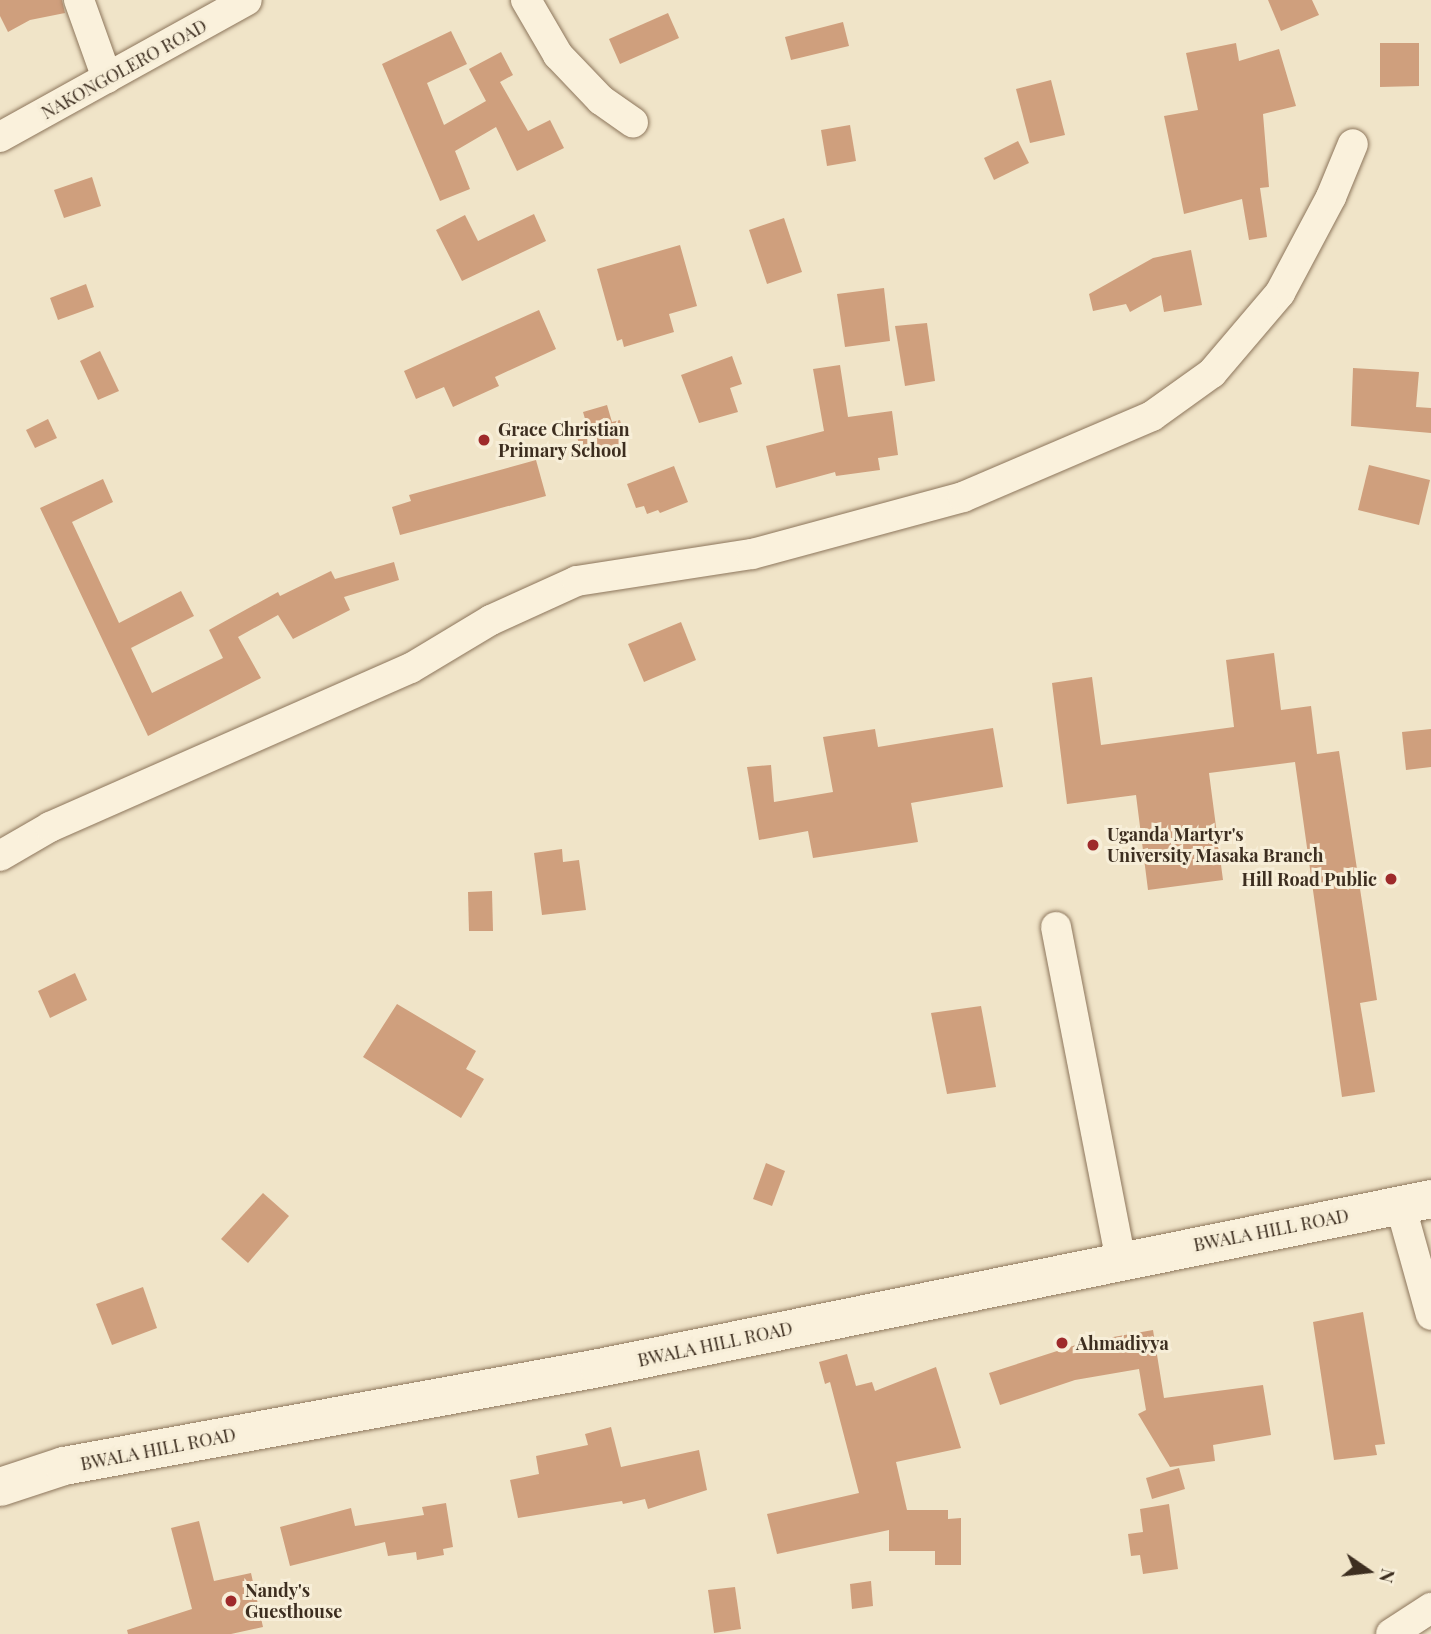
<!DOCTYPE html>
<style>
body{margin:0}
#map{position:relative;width:1431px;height:1634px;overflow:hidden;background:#f0e4c8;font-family:"Playfair Display",serif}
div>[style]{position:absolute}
.building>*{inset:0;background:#cf9f7d}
.roads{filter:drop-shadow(0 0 2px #8d765c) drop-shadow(0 0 2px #8d765c)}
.street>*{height:30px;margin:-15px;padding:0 15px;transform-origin:15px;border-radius:15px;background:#faf1dc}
.secondary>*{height:38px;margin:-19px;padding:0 19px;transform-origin:19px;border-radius:19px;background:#faf1dc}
.dots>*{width:19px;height:19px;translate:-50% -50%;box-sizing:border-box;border:4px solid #f7eed8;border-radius:50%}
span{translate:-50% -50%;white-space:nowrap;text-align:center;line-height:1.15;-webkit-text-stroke:6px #f7eed8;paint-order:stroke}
.street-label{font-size:18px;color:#3d2e20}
.poi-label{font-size:18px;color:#3d2e20;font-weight:700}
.left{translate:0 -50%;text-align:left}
.right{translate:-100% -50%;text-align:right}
.north{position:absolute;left:1333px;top:1536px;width:70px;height:70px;-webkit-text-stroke:5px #f7eed8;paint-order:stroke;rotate:104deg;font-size:19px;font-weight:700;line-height:28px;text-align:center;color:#3d2e20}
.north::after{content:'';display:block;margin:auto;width:24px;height:32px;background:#3d2e20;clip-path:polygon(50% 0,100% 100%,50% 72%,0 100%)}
</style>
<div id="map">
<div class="building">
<i style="clip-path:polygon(0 0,62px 0,65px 13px,30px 20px,8px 32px,0 16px)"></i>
<i style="clip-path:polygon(1268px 0,1312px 0,1319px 15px,1281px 31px)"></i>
<i style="clip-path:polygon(668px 13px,679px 38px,620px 64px,609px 39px)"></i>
<i style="clip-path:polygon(843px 22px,849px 46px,791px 60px,785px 37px)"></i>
<i style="clip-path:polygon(451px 31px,467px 64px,427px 83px,444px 125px,486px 101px,469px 69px,501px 52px,513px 75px,500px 82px,528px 131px,550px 120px,564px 148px,517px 171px,496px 127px,455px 151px,470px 189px,440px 201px,382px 64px)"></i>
<i style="clip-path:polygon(1236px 43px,1239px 61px,1279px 49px,1296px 106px,1263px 114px,1269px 187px,1260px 188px,1267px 237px,1249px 240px,1242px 199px,1184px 214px,1164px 116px,1198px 110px,1186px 53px)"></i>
<i style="clip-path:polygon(1380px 43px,1419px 43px,1419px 86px,1380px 87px)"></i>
<i style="clip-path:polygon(1051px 80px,1065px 135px,1030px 143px,1016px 89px)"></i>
<i style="clip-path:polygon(850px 125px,856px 161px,827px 166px,821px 130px)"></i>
<i style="clip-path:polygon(1018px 141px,1029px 163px,994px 180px,984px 158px)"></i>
<i style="clip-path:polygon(92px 177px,101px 206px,64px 218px,54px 190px)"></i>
<i style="clip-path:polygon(534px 214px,546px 241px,462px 281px,436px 230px,465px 215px,478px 241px)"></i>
<i style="clip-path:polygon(784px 218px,802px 272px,767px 284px,749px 230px)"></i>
<i style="clip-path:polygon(680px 245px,697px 306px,669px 314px,674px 332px,624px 347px,622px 339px,617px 341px,597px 269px)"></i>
<i style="clip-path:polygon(1191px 250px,1202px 305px,1164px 312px,1161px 295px,1130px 312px,1126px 304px,1093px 311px,1089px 294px,1153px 258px)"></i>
<i style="clip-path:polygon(86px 284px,94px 307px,58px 320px,50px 298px)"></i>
<i style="clip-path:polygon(884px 288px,890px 341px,845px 347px,837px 294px)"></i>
<i style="clip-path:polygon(539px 310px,556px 349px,495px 377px,499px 386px,453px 407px,444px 387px,416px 399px,404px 371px)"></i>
<i style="clip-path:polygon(927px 323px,935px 381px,905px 386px,895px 326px)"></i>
<i style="clip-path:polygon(100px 351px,119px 391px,98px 400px,80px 361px)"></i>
<i style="clip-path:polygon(732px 356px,742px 384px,730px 388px,738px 412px,699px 423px,681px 375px)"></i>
<i style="clip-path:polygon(840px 365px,848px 417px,892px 411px,898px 455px,878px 458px,880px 470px,836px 476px,835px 472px,776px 488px,766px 446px,824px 431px,813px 369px)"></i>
<i style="clip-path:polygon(1353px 368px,1419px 372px,1416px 407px,1431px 408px,1431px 433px,1351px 426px)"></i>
<i style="clip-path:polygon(607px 405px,612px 422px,620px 420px,627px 445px,583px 458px,576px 433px,588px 429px,583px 412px)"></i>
<i style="clip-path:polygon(48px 419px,57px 438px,35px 448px,26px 430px)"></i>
<i style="clip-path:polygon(536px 460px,546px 496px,400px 535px,392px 507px,411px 501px,409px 495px)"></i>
<i style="clip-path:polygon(1369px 465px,1430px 480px,1419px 525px,1358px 510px)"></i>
<i style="clip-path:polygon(674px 466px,688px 502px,660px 513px,658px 510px,647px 514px,644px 506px,636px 508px,627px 484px)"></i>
<i style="clip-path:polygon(103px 479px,113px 502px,72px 522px,119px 623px,181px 591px,194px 616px,131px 648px,152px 693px,223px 658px,209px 630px,278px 592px,280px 596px,331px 571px,335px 579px,394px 562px,399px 580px,344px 597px,350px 610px,293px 639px,278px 615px,238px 637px,261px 678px,148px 736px,40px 508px)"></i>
<i style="clip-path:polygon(681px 622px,696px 660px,644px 682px,628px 644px)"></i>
<i style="clip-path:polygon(1274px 653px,1281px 710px,1311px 706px,1317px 754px,1339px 751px,1377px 1000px,1360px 1003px,1375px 1092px,1342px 1097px,1295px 762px,1209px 773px,1223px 880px,1148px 890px,1136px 795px,1067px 804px,1052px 683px,1092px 677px,1101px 745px,1234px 727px,1226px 660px)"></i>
<i style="clip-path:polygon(993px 728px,1003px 787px,911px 803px,918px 842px,813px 858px,808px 831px,759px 840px,747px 767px,771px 765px,774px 802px,833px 792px,823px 737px,875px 729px,878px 747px)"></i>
<i style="clip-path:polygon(1431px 729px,1431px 767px,1406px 770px,1402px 732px)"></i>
<i style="clip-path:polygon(562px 849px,563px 862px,579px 860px,586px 910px,542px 915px,534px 853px)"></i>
<i style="clip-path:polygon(492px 891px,493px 931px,469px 931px,468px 892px)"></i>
<i style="clip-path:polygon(75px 973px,87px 1000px,50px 1018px,38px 991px)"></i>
<i style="clip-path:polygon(397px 1004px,476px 1051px,466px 1069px,484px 1079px,461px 1118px,363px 1057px)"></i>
<i style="clip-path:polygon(981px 1006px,996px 1087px,947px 1094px,931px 1013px)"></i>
<i style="clip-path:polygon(766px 1163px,785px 1171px,772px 1206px,753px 1199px)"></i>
<i style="clip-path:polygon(263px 1193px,289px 1216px,248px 1263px,221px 1239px)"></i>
<i style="clip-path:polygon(143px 1287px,157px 1328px,112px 1345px,96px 1304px)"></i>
<i style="clip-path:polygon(1363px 1312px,1385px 1444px,1375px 1445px,1377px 1455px,1334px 1460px,1313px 1322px)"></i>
<i style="clip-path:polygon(1153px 1330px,1164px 1398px,1263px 1385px,1271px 1435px,1213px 1445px,1215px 1461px,1170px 1467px,1138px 1414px,1146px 1410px,1139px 1369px,1075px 1380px,1000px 1405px,989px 1373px,1085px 1342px)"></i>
<i style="clip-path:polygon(847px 1354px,856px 1386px,872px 1382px,875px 1391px,936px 1367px,961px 1448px,896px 1462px,907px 1510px,948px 1510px,948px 1519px,961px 1518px,961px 1565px,935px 1565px,935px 1551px,889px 1551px,889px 1530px,777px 1554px,767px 1514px,859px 1493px,830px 1382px,825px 1384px,819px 1362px)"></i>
<i style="clip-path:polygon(611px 1427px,621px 1467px,699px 1450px,707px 1490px,648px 1509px,645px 1499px,623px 1504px,622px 1501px,518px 1518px,510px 1480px,539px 1474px,536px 1456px,588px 1445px,585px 1434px)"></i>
<i style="clip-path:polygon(1179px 1468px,1185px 1489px,1152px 1499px,1146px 1478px)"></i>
<i style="clip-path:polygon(446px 1503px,453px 1547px,443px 1549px,444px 1555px,417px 1560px,416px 1552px,388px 1556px,385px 1542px,290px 1566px,280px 1527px,351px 1508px,355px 1526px,424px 1515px,422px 1507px)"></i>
<i style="clip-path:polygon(1169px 1504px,1178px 1569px,1143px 1574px,1140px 1555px,1131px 1556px,1128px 1534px,1143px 1532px,1140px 1509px)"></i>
<i style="clip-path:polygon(199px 1521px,214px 1581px,251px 1573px,263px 1627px,231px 1634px,128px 1634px,127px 1630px,192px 1609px,171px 1528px)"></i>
<i style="clip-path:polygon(871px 1581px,873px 1606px,852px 1609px,850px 1584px)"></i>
<i style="clip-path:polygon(735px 1587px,741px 1629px,714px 1633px,708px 1590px)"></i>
</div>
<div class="roads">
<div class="street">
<i style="left:79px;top:0;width:83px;rotate:70.3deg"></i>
<i style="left:526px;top:0;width:64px;rotate:59.8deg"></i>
<i style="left:558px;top:55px;width:62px;rotate:46.3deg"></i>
<i style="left:601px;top:100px;width:39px;rotate:35deg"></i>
<i style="left:0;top:137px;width:282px;rotate:-29deg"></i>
<i style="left:0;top:856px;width:58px;rotate:-30.1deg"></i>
<i style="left:50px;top:827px;width:394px;rotate:-23.8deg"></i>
<i style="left:411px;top:668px;width:93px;rotate:-31deg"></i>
<i style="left:491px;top:620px;width:94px;rotate:-24.4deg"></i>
<i style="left:577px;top:581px;width:177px;rotate:-8.8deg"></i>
<i style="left:752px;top:554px;width:219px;rotate:-15.1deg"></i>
<i style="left:963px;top:497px;width:206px;rotate:-23.2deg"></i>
<i style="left:1152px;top:416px;width:74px;rotate:-35.6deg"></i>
<i style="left:1212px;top:373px;width:105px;rotate:-49.6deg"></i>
<i style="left:1280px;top:293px;width:109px;rotate:-62deg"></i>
<i style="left:1331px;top:197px;width:57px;rotate:-67.5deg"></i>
<i style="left:1056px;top:927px;width:339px;rotate:79deg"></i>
<i style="left:1400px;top:1204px;width:115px;rotate:74.4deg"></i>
<i style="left:1391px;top:1634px;width:48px;rotate:-33deg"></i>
</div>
<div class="secondary">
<i style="left:0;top:1487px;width:67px;rotate:-18.2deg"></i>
<i style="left:64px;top:1466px;width:544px;rotate:-10.38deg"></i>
<i style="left:599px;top:1368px;width:849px;rotate:-11.48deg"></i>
</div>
</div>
<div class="dots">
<i style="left:484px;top:440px;background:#9e2a2b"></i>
<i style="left:1093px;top:845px;background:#9e2a2b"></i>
<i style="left:1391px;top:879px;background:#9e2a2b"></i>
<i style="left:1062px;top:1343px;background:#9e2a2b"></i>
<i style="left:231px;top:1601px;background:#9e2a2b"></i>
</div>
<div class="street-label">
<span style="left:124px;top:69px;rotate:-29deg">NAKONGOLERO ROAD</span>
<span style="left:1271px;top:1230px;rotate:-11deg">BWALA HILL ROAD</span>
<span style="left:715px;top:1344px;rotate:-12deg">BWALA HILL ROAD</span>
<span style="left:158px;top:1449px;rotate:-11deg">BWALA HILL ROAD</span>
</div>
<div class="poi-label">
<span class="left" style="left:498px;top:440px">Grace Christian<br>Primary School</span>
<span class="left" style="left:1107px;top:845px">Uganda Martyr's<br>University Masaka Branch</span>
<span class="right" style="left:1377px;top:879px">Hill Road Public</span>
<span class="left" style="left:1076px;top:1343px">Ahmadiyya</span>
<span class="left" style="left:245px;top:1601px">Nandy's<br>Guesthouse</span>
</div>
<div class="north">N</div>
</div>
